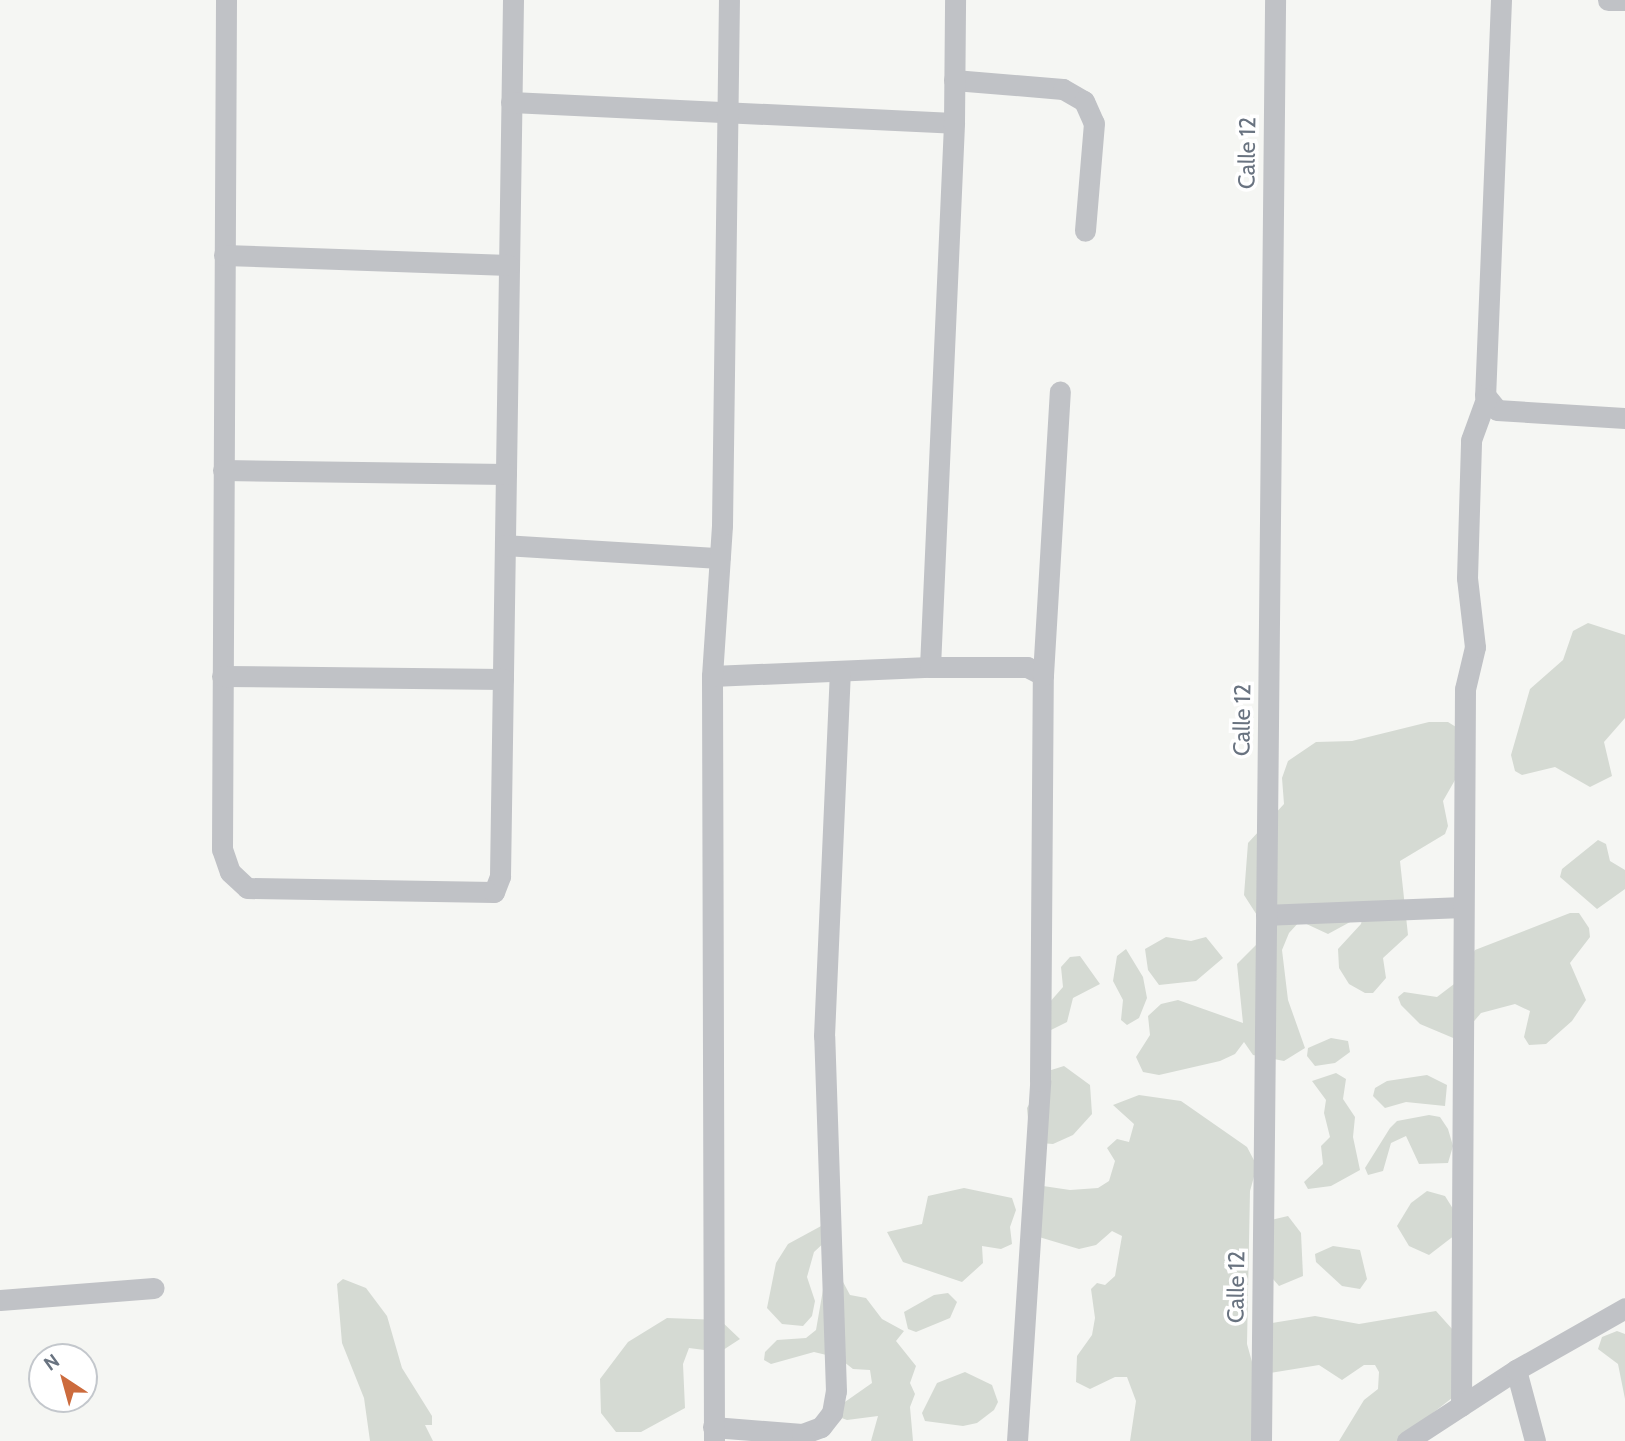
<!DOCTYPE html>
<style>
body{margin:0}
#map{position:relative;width:1625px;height:1441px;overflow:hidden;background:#f5f6f3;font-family:Cabin,sans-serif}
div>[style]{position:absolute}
.green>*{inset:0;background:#d5dad3}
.minor>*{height:21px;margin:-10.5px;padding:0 10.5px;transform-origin:10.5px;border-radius:10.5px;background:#c0c2c6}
span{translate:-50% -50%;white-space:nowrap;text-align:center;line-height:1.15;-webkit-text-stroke:7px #fff;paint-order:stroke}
.street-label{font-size:23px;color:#697380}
.north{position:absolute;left:28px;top:1343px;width:70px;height:70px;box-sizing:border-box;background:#fff;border:2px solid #c3c7cc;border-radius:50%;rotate:324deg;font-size:19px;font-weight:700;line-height:28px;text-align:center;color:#697380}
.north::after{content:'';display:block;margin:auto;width:24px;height:32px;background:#cc6b3d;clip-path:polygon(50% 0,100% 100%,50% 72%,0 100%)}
</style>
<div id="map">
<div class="green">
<i style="clip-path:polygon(1588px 623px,1625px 635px,1625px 718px,1604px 742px,1612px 776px,1590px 787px,1555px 767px,1522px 775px,1515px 771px,1511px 755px,1530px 689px,1563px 660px,1573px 631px)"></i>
<i style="clip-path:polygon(1429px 722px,1448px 722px,1456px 727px,1455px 780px,1443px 801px,1448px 826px,1445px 834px,1400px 861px,1408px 935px,1383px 958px,1386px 978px,1373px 993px,1365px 993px,1349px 984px,1339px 968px,1338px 949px,1361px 924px,1363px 915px,1328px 934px,1300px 921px,1289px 933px,1282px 950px,1288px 1000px,1305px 1048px,1284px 1061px,1253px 1055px,1244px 1042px,1235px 1054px,1220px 1061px,1159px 1075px,1143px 1072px,1136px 1057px,1150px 1035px,1148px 1016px,1161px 1004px,1178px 1000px,1243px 1023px,1237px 964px,1261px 940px,1262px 923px,1244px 895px,1248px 843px,1284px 804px,1282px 778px,1288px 761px,1316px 742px,1352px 741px)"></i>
<i style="clip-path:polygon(1598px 840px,1606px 844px,1610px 861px,1625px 870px,1625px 889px,1597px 909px,1560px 877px,1562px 869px)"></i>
<i style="clip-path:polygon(1570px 913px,1579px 913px,1589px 928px,1590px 937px,1570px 963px,1586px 1000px,1572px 1021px,1546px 1044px,1529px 1045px,1524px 1037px,1530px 1011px,1515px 1004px,1481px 1013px,1458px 1040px,1420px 1024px,1401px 1005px,1398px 997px,1404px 992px,1437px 997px,1458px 981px,1475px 950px)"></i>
<i style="clip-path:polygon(1166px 937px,1191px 941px,1206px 937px,1223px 958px,1196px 981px,1159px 985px,1148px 970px,1145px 949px)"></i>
<i style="clip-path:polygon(1126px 949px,1143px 977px,1147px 998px,1139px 1018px,1127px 1025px,1121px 1020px,1123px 1000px,1113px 981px,1117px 956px)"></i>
<i style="clip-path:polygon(1080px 956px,1100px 984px,1073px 998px,1067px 1022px,1049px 1031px,1049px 1003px,1063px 987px,1061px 967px,1070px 957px)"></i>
<i style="clip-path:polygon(1331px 1038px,1348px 1041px,1350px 1052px,1335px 1063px,1315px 1066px,1307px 1056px,1308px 1048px)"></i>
<i style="clip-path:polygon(1064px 1066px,1090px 1085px,1092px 1114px,1073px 1135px,1053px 1144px,1040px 1143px,1029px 1130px,1027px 1108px,1048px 1071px)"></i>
<i style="clip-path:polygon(1336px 1073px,1346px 1079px,1343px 1099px,1355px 1117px,1353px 1137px,1360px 1170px,1331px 1186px,1308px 1189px,1304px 1182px,1323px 1164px,1321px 1146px,1330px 1137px,1324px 1113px,1326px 1100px,1312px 1081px)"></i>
<i style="clip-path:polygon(1427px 1075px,1447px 1085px,1445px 1106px,1406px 1102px,1385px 1108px,1373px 1096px,1375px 1088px,1387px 1081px)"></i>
<i style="clip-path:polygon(1139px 1095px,1181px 1101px,1247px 1147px,1257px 1166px,1250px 1191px,1247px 1344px,1254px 1369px,1253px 1441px,1130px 1441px,1136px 1401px,1127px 1377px,1115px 1377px,1090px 1389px,1076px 1382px,1077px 1356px,1092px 1335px,1095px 1318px,1091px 1289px,1097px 1283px,1105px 1285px,1115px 1276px,1122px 1236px,1112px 1231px,1096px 1245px,1079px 1249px,1039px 1237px,1043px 1186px,1070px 1190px,1098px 1188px,1109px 1181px,1115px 1161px,1107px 1148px,1117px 1139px,1129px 1142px,1134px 1124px,1113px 1105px)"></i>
<i style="clip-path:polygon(1429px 1115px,1440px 1117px,1448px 1129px,1453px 1146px,1448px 1163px,1419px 1164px,1406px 1136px,1391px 1143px,1383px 1171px,1368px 1175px,1365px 1168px,1390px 1128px,1397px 1121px)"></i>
<i style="clip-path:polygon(964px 1188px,1012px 1198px,1016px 1210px,1010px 1227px,1012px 1244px,1001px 1249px,982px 1246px,983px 1263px,962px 1282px,903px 1262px,887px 1232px,922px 1224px,928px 1196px)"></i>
<i style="clip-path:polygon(1427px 1191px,1445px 1196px,1455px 1212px,1455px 1235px,1429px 1255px,1409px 1246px,1397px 1226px,1411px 1203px)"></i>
<i style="clip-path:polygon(1288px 1216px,1301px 1233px,1303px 1276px,1279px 1286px,1273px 1279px,1271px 1220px)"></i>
<i style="clip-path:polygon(823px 1225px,827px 1240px,814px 1252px,807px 1277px,815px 1301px,812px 1316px,803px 1326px,782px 1324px,767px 1308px,776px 1263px,788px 1244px)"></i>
<i style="clip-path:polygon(1333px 1246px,1360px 1250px,1367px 1279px,1360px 1289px,1342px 1286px,1316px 1262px,1315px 1254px)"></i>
<i style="clip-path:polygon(343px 1279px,366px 1288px,387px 1316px,402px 1368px,432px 1416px,432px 1425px,425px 1425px,433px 1441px,370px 1441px,364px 1398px,342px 1343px,337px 1284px)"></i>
<i style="clip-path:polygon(842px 1280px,850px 1295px,866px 1298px,882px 1319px,904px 1331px,896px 1341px,916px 1366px,910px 1383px,915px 1394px,910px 1407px,913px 1441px,871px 1441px,878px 1416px,847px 1420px,839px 1417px,842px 1404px,872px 1383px,870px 1370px,853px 1369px,839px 1358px,814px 1352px,771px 1364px,764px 1360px,765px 1352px,777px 1340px,806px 1338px,816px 1330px,824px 1284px)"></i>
<i style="clip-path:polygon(948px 1293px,957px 1302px,950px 1318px,916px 1332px,908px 1329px,904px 1312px,934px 1295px)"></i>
<i style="clip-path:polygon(1436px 1311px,1453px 1330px,1452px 1398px,1397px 1441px,1339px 1441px,1364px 1400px,1378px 1389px,1379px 1372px,1375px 1365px,1364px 1365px,1342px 1380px,1319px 1365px,1263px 1374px,1272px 1323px,1315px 1316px,1359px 1324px)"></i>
<i style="clip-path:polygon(667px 1318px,720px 1320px,740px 1339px,720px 1352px,689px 1348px,683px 1364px,685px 1408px,641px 1432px,616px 1432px,601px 1413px,600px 1379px,628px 1342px)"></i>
<i style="clip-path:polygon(1617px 1331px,1625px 1334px,1625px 1399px,1618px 1364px,1598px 1349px,1602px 1337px)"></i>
<i style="clip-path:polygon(965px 1372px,992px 1385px,998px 1402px,994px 1410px,977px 1423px,963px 1426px,925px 1421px,922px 1413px,937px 1383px)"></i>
</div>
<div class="minor">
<i style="left:226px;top:0;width:849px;rotate:90.27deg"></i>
<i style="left:222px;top:849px;width:24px;rotate:71deg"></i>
<i style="left:230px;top:872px;width:23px;rotate:43deg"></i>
<i style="left:247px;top:888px;width:247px;rotate:0.9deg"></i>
<i style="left:494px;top:892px;width:17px;rotate:-69deg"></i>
<i style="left:500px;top:876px;width:876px;rotate:-89.15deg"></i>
<i style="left:1501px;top:0;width:395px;rotate:92.3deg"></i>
<i style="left:1485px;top:395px;width:19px;rotate:51deg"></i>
<i style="left:1497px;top:410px;width:128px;rotate:3.6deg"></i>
<i style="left:1608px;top:0;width:17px"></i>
<i style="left:954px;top:80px;width:109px;rotate:4.7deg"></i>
<i style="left:1063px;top:89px;width:24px;rotate:30deg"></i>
<i style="left:1084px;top:101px;width:24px;rotate:66deg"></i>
<i style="left:1094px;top:123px;width:108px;rotate:94.8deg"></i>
<i style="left:511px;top:102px;width:443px;rotate:2.7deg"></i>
<i style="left:224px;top:255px;width:285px;rotate:2deg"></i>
<i style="left:223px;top:470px;width:283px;rotate:0.8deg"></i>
<i style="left:505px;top:545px;width:215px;rotate:3.5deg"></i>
<i style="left:930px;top:667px;width:545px;rotate:-87.47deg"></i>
<i style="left:954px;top:123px;width:123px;rotate:-89.5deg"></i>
<i style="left:222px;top:676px;width:281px;rotate:0.6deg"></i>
<i style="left:712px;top:676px;width:218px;rotate:-2.4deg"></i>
<i style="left:930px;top:667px;width:97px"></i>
<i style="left:1027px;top:667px;width:18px;rotate:27deg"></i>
<i style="left:1266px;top:915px;width:197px;rotate:-2.3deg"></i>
<i style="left:0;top:1300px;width:154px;rotate:-4.5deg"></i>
<i style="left:1516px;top:1370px;width:73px;rotate:75deg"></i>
<i style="left:1461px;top:1406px;width:717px;rotate:-89.68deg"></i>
<i style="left:1465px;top:689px;width:43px;rotate:-76.6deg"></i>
<i style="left:1475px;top:647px;width:69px;rotate:-96.6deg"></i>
<i style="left:1467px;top:578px;width:138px;rotate:-88.3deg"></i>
<i style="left:1471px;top:440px;width:44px;rotate:-69.9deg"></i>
<i style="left:713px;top:1427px;width:89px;rotate:4.5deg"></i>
<i style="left:802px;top:1434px;width:20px;rotate:-20deg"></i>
<i style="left:821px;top:1427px;width:18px;rotate:-52deg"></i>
<i style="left:832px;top:1413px;width:22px;rotate:-80deg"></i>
<i style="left:836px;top:1391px;width:355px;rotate:-91.9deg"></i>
<i style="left:824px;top:1036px;width:362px;rotate:-87.5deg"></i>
<i style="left:714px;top:1441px;width:765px;rotate:-90.15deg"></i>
<i style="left:712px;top:676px;width:151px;rotate:-86.2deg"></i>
<i style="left:722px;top:525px;width:525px;rotate:-89.24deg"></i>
<i style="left:1017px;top:1441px;width:361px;rotate:-86.3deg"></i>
<i style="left:1040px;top:1081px;width:406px;rotate:-89.6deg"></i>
<i style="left:1043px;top:675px;width:284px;rotate:-86.6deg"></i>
<i style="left:1261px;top:1441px;width:1441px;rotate:-89.44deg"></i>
<i style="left:1407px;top:1441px;width:130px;rotate:-33.1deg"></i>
<i style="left:1516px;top:1370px;width:125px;rotate:-29.6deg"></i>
</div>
<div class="street-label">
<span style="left:1247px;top:153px;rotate:-89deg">Calle 12</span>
<span style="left:1242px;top:720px;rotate:-89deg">Calle 12</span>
<span style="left:1236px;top:1287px;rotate:-89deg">Calle 12</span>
</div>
<div class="north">N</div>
</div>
